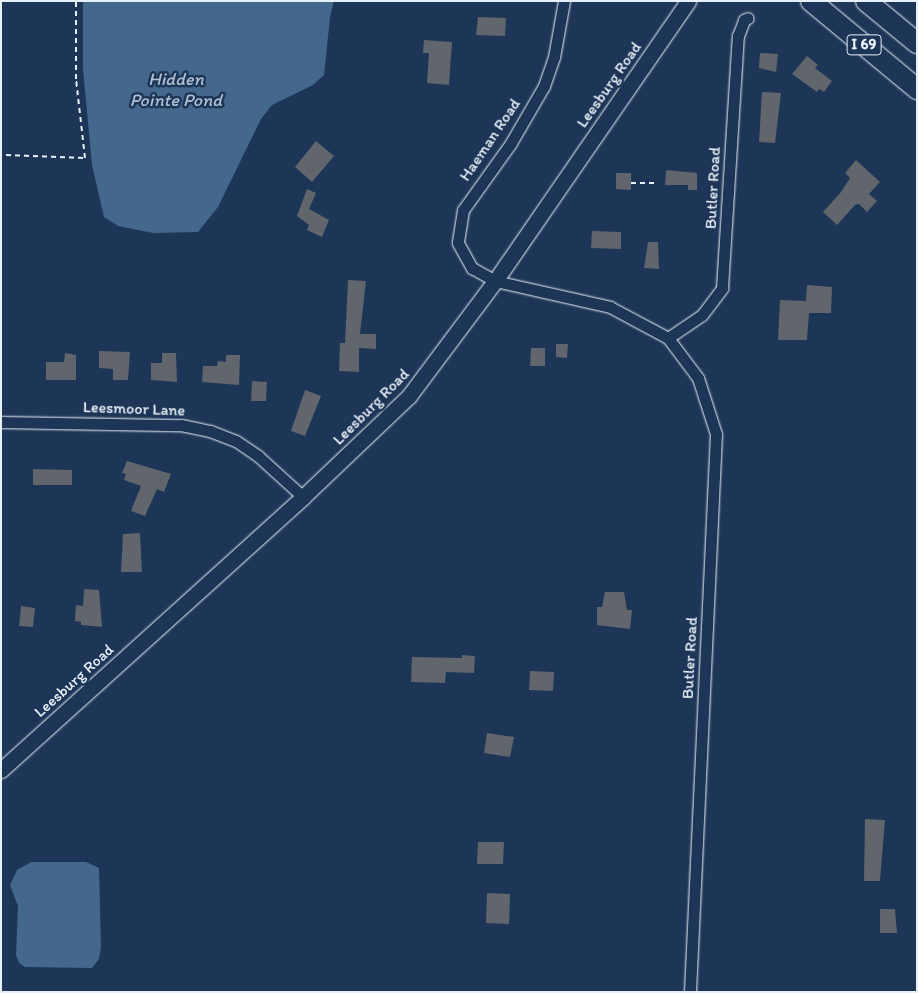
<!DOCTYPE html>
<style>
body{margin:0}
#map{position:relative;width:918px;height:993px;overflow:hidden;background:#1d3557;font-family:Itim,sans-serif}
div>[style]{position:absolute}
.water>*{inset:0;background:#44688b}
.building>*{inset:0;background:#61656c}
.path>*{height:2px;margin-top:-1px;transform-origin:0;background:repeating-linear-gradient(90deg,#e8f1f8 0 5px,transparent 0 9px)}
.roads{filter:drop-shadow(0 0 1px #e8f1f8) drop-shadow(0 0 1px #e8f1f8)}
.minor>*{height:11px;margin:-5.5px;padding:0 5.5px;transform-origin:5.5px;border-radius:5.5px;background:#1d3557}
.secondary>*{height:15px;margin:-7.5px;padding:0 7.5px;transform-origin:7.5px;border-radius:7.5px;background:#1d3557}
.motorway>*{height:20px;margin:-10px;padding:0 10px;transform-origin:10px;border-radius:10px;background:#1d3557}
span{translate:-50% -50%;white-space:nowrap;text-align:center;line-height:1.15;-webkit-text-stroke:5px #1d3557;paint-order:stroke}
.shield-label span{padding:1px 4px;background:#1d3557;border:1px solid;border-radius:4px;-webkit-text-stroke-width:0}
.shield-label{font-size:15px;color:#e8f1f8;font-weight:700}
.street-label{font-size:16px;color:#e8f1f8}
.water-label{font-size:18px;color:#afc1d2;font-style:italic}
.frame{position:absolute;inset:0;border:2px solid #e8f1f8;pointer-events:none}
</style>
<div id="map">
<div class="water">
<i style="clip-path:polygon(83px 1px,334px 1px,330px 17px,324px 75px,313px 85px,272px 105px,261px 119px,218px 207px,198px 232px,153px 233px,118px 226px,104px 217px,92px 165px,83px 69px)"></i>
<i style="clip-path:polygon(31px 862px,86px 862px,99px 868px,101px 947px,99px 959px,92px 968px,25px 967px,19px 963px,16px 955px,18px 906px,10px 885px,17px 870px)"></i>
</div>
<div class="building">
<i style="clip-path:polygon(478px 17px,506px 18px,505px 36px,476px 35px)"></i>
<i style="clip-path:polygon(424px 40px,452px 42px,449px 85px,427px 83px,429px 53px,423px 53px)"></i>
<i style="clip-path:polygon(760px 53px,778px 54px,776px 72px,759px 68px)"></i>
<i style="clip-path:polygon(807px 56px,818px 65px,815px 68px,832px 81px,824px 92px,819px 89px,817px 92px,792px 74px)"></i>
<i style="clip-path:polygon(762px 92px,781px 93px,775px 143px,759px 142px)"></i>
<i style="clip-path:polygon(316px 141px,334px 156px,312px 182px,295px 167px)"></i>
<i style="clip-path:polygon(856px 160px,880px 182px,869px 194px,877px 201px,867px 212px,859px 204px,855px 205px,837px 225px,823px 212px,841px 192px,850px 178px,845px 173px)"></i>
<i style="clip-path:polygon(666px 170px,697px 173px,697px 190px,688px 190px,688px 185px,665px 185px)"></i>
<i style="clip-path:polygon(616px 173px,631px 173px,631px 190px,616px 189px)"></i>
<i style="clip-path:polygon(307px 189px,316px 193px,309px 209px,329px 220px,322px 237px,307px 230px,309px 225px,297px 216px)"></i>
<i style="clip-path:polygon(592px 231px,621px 232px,621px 249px,591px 248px)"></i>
<i style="clip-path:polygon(648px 242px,658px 242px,659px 269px,644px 268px)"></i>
<i style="clip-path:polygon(348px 280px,366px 281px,360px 334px,376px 334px,376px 349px,359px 348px,359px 372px,339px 371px,340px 343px,345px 343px)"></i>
<i style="clip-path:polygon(807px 285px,832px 287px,831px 313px,809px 313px,807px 340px,778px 340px,780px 300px,806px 301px)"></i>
<i style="clip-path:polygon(556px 344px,568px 344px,567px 358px,556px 357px)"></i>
<i style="clip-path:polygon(531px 348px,545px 348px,545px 366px,530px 366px)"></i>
<i style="clip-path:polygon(99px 351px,130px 352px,128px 380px,113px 380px,113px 369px,99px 368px)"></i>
<i style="clip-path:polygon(65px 353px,76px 355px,76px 380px,46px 380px,46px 362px,64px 362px)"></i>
<i style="clip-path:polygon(162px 353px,176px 353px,177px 382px,151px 380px,151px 363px,162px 363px)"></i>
<i style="clip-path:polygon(226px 355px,240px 355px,239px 385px,202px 382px,203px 366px,217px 366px,218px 361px,226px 362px)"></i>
<i style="clip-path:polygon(252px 381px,267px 382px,266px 401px,251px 401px)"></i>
<i style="clip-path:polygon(305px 390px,321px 396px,305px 436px,291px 431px)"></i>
<i style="clip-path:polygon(127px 461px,171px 474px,164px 492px,157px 489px,145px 516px,131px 511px,141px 486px,124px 480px,126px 474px,122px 473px)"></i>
<i style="clip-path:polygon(33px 469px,72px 470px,72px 485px,33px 485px)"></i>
<i style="clip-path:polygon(140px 533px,142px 572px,121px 572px,123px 534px)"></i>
<i style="clip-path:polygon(84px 589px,99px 590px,102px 627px,81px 625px,81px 622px,75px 621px,76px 605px,83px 606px)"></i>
<i style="clip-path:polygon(605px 592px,624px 592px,627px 610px,632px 610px,630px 629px,597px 625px,597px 607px,602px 607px)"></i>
<i style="clip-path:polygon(21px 606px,35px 608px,33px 627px,19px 626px)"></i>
<i style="clip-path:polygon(462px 655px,475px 656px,474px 673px,446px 672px,445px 683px,411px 682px,412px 657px,462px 658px)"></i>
<i style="clip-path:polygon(530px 671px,554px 672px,553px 691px,529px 690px)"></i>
<i style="clip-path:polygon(487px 733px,514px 737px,510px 757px,484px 753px)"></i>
<i style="clip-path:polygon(865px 819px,885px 820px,880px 881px,864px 881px)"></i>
<i style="clip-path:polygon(478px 842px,504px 842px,503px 864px,477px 864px)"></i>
<i style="clip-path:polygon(487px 893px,510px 894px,509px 924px,486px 923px)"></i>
<i style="clip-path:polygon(880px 909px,895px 909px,897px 933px,880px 933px)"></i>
</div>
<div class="path">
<i style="left:6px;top:155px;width:79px;rotate:2.2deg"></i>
<i style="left:85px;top:158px;width:80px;rotate:-96.5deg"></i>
<i style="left:76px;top:79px;width:78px;rotate:-90deg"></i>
<i style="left:631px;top:183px;width:25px"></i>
</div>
<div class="roads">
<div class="minor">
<i style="left:564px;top:1px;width:57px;rotate:100.1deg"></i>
<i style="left:554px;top:57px;width:31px;rotate:109deg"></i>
<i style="left:544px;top:86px;width:66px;rotate:120.1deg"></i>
<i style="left:511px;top:143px;width:82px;rotate:125.6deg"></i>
<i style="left:463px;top:210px;width:33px;rotate:99deg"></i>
<i style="left:458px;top:243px;width:29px;rotate:61deg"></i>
<i style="left:472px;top:268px;width:26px;rotate:29deg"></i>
<i style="left:495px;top:281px;width:118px;rotate:12.7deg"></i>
<i style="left:610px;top:307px;width:66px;rotate:28.1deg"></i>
<i style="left:668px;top:338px;width:50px;rotate:53.1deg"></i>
<i style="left:698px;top:378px;width:59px;rotate:72.2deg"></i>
<i style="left:716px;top:434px;width:559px;rotate:92.67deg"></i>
<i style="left:668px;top:338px;width:41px;rotate:-34.1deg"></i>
<i style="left:702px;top:315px;width:34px;rotate:-53deg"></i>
<i style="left:722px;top:288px;width:253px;rotate:-86.4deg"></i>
<i style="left:738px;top:36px;width:17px;rotate:-69deg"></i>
<i style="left:744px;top:20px;width:4px;rotate:-27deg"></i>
<i style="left:1px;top:422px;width:180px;rotate:1deg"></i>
<i style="left:181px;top:425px;width:30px;rotate:12deg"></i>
<i style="left:210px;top:431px;width:28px;rotate:21deg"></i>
<i style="left:236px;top:441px;width:27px;rotate:34deg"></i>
<i style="left:258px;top:456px;width:61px;rotate:42.3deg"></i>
</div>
<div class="secondary">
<i style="left:1px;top:770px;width:407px;rotate:-42.1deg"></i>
<i style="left:303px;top:497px;width:146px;rotate:-43.6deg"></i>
<i style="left:409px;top:396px;width:144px;rotate:-53.2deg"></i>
<i style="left:495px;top:281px;width:340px;rotate:-55.4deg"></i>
</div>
<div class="motorway">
<i style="left:811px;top:1px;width:138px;rotate:39.7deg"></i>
<i style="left:866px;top:1px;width:66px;rotate:39.5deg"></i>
</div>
</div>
<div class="shield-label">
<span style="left:864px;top:45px">I 69</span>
</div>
<div class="street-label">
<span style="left:609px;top:85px;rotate:-55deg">Leesburg Road</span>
<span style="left:490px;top:140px;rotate:-56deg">Haeman Road</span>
<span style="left:713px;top:188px;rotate:-87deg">Butler Road</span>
<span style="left:371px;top:407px;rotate:-45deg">Leesburg Road</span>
<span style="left:134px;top:409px;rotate:2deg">Leesmoor Lane</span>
<span style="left:690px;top:658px;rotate:-87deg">Butler Road</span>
<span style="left:74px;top:681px;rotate:-42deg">Leesburg Road</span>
</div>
<div class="water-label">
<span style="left:176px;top:90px">Hidden<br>Pointe Pond</span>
</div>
<div class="frame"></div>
</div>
